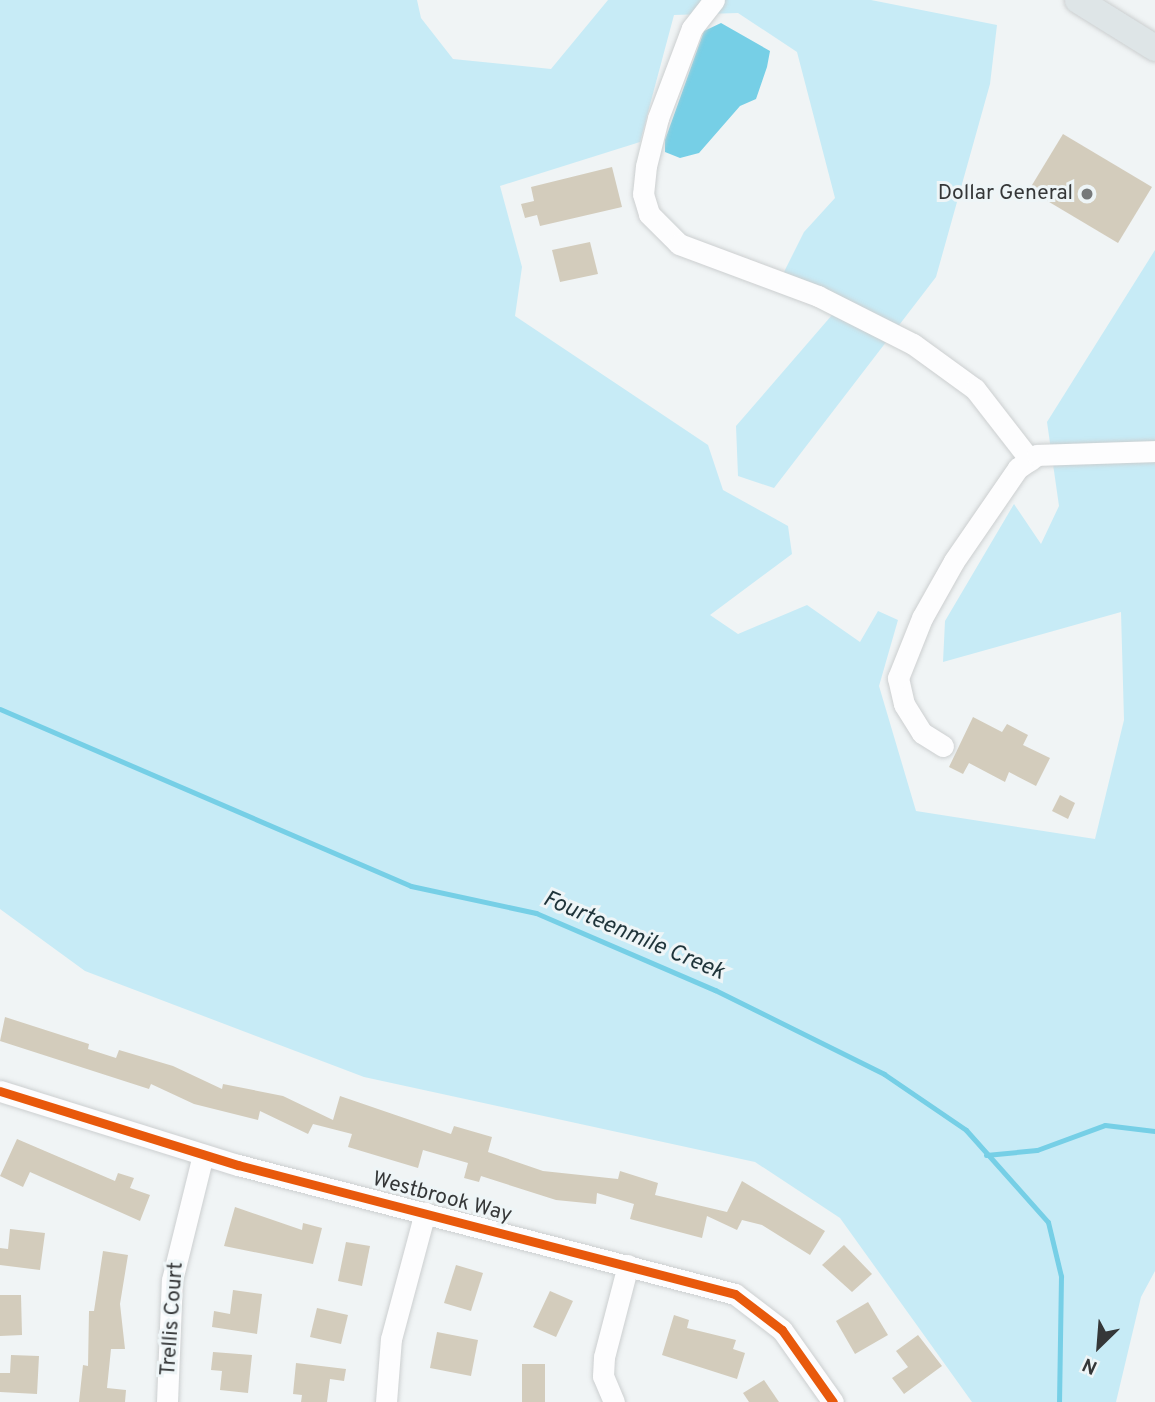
<!DOCTYPE html>
<style>
body{margin:0}
#map{position:relative;width:1155px;height:1402px;overflow:hidden;background:#f0f4f5;font-family:Overpass,sans-serif}
div>[style]{position:absolute}
.green>*{inset:0;background:#c7ebf6}
.water>*{inset:0;background:#76cfe6}
.stream>*{height:5px;margin:-2.5px;padding:0 2.5px;transform-origin:2.5px;border-radius:2.5px;background:#76cfe6}
.building>*{inset:0;background:#d3ccbc}
.roads{filter:drop-shadow(0 0 2px #cccfd0) drop-shadow(0 0 2px #cccfd0)}
.minor>*{height:21px;margin:-10.5px;padding:0 10.5px;transform-origin:10.5px;border-radius:10.5px;background:#fdfdfe}
.major>*{height:26px;margin:-13px;padding:0 13px;transform-origin:13px;border-radius:13px;background:#dee5e7}
.cycleway>*{height:9px;margin:-4.5px;padding:0 4.5px;transform-origin:4.5px;border-radius:4.5px;background:#e8590c}
.dots>*{width:19px;height:19px;translate:-50% -50%;box-sizing:border-box;border:4px solid #eef5f7;border-radius:50%}
span{translate:-50% -50%;white-space:nowrap;text-align:center;line-height:1.15;-webkit-text-stroke:6px #eef5f7;paint-order:stroke}
.poi-label{font-size:21px;color:#353738}
.right{translate:-100% -50%;text-align:right}
.street-label{font-size:21px;color:#353738}
.water-label{font-size:23px;color:#1f343a;font-style:italic}
.north{position:absolute;left:1064px;top:1311px;width:70px;height:70px;-webkit-text-stroke:5px #eef5f7;paint-order:stroke;rotate:205deg;font-size:19px;font-weight:700;line-height:28px;text-align:center;color:#353738}
.north::after{content:'';display:block;margin:auto;width:24px;height:32px;background:#353738;clip-path:polygon(50% 0,100% 100%,50% 72%,0 100%)}
</style>
<div id="map">
<div class="green">
<i style="clip-path:polygon(0 0,417px 0,421px 18px,453px 59px,551px 69px,608px 0,871px 0,997px 25px,990px 84px,936px 277px,774px 488px,738px 476px,736px 426px,832px 315px,778px 284px,804px 232px,835px 198px,797px 52px,738px 13px,674px 15px,640px 142px,500px 186px,522px 267px,515px 316px,708px 445px,723px 490px,788px 526px,792px 554px,710px 615px,738px 634px,807px 605px,860px 642px,878px 611px,898px 620px,879px 686px,916px 811px,1095px 839px,1124px 720px,1121px 612px,943px 662px,945px 621px,1014px 504px,1041px 544px,1059px 506px,1047px 422px,1155px 250px,1155px 1271px,1141px 1297px,1116px 1402px,972px 1402px,840px 1218px,755px 1162px,364px 1077px,85px 971px,0 909px)"></i>
</div>
<div class="water">
<i style="clip-path:polygon(721px 23px,770px 51px,767px 67px,756px 99px,740px 106px,699px 153px,680px 158px,665px 152px,665px 140px,704px 31px)"></i>
</div>
<div class="stream">
<i style="left:0;top:709px;width:447px;rotate:23.3deg"></i>
<i style="left:411px;top:886px;width:128px;rotate:12.2deg"></i>
<i style="left:536px;top:913px;width:195px;rotate:23.3deg"></i>
<i style="left:715px;top:990px;width:189px;rotate:26.4deg"></i>
<i style="left:884px;top:1074px;width:99px;rotate:34.3deg"></i>
<i style="left:966px;top:1130px;width:123px;rotate:48.3deg"></i>
<i style="left:1048px;top:1222px;width:56px;rotate:76.5deg"></i>
<i style="left:1061px;top:1276px;width:126px;rotate:90.9deg"></i>
<i style="left:986px;top:1155px;width:51px;rotate:-5.6deg"></i>
<i style="left:1037px;top:1150px;width:72px;rotate:-20.2deg"></i>
<i style="left:1105px;top:1125px;width:50px;rotate:6.8deg"></i>
</div>
<div class="building">
<i style="clip-path:polygon(1063px 134px,1152px 187px,1118px 243px,1029px 190px)"></i>
<i style="clip-path:polygon(612px 167px,622px 207px,540px 226px,537px 215px,525px 218px,521px 204px,534px 201px,531px 187px)"></i>
<i style="clip-path:polygon(590px 242px,598px 274px,560px 282px,552px 250px)"></i>
<i style="clip-path:polygon(973px 717px,1002px 732px,1007px 724px,1028px 735px,1023px 745px,1050px 758px,1036px 786px,1009px 772px,1005px 782px,969px 763px,963px 774px,949px 767px)"></i>
<i style="clip-path:polygon(1060px 795px,1075px 803px,1068px 819px,1052px 811px)"></i>
<i style="clip-path:polygon(5px 1017px,89px 1044px,88px 1049px,116px 1058px,119px 1050px,173px 1066px,222px 1089px,223px 1084px,283px 1096px,333px 1120px,340px 1096px,451px 1134px,454px 1126px,492px 1137px,488px 1152px,543px 1171px,618px 1179px,620px 1171px,658px 1183px,655px 1195px,727px 1212px,742px 1181px,825px 1231px,810px 1255px,762px 1225px,742px 1220px,737px 1230px,707px 1216px,702px 1238px,630px 1219px,634px 1204px,597px 1193px,596px 1204px,556px 1200px,481px 1176px,479px 1182px,464px 1178px,468px 1163px,423px 1150px,418px 1168px,348px 1147px,352px 1134px,313px 1124px,308px 1134px,260px 1111px,258px 1120px,194px 1104px,151px 1084px,149px 1089px,0 1041px)"></i>
<i style="clip-path:polygon(17px 1139px,115px 1181px,118px 1173px,134px 1178px,130px 1188px,150px 1195px,140px 1221px,30px 1172px,23px 1187px,0 1176px)"></i>
<i style="clip-path:polygon(235px 1207px,302px 1230px,303px 1223px,322px 1228px,313px 1264px,224px 1246px)"></i>
<i style="clip-path:polygon(10px 1229px,45px 1233px,40px 1270px,0 1265px,0 1248px,8px 1249px)"></i>
<i style="clip-path:polygon(346px 1242px,370px 1246px,362px 1286px,338px 1281px)"></i>
<i style="clip-path:polygon(844px 1245px,872px 1274px,852px 1292px,822px 1265px)"></i>
<i style="clip-path:polygon(103px 1251px,128px 1255px,120px 1304px,125px 1349px,111px 1349px,107px 1388px,126px 1390px,125px 1402px,79px 1402px,83px 1365px,88px 1366px,89px 1311px,94px 1311px)"></i>
<i style="clip-path:polygon(456px 1265px,483px 1273px,471px 1311px,444px 1303px)"></i>
<i style="clip-path:polygon(233px 1290px,262px 1294px,257px 1334px,212px 1327px,214px 1311px,230px 1314px)"></i>
<i style="clip-path:polygon(550px 1291px,573px 1301px,556px 1337px,533px 1327px)"></i>
<i style="clip-path:polygon(0 1295px,21px 1295px,22px 1335px,0 1336px)"></i>
<i style="clip-path:polygon(868px 1302px,888px 1335px,855px 1354px,836px 1321px)"></i>
<i style="clip-path:polygon(317px 1308px,348px 1315px,341px 1344px,310px 1337px)"></i>
<i style="clip-path:polygon(674px 1315px,689px 1320px,687px 1328px,736px 1340px,733px 1349px,745px 1353px,737px 1379px,662px 1355px)"></i>
<i style="clip-path:polygon(437px 1332px,478px 1340px,471px 1376px,430px 1368px)"></i>
<i style="clip-path:polygon(918px 1335px,942px 1366px,904px 1394px,892px 1378px,908px 1367px,896px 1351px)"></i>
<i style="clip-path:polygon(213px 1352px,252px 1355px,248px 1393px,220px 1390px,222px 1371px,211px 1370px)"></i>
<i style="clip-path:polygon(11px 1355px,39px 1356px,37px 1394px,0 1392px,0 1373px,10px 1373px)"></i>
<i style="clip-path:polygon(296px 1363px,346px 1369px,344px 1381px,330px 1379px,327px 1402px,301px 1402px,302px 1395px,293px 1394px)"></i>
<i style="clip-path:polygon(522px 1364px,545px 1364px,545px 1402px,522px 1402px)"></i>
<i style="clip-path:polygon(764px 1380px,779px 1402px,749px 1402px,743px 1393px)"></i>
</div>
<div class="roads">
<div class="minor">
<i style="left:714px;top:0;width:36px;rotate:128deg"></i>
<i style="left:692px;top:28px;width:96px;rotate:110.7deg"></i>
<i style="left:658px;top:118px;width:49px;rotate:104deg"></i>
<i style="left:646px;top:166px;width:28px;rotate:96deg"></i>
<i style="left:643px;top:194px;width:21px;rotate:73deg"></i>
<i style="left:649px;top:214px;width:42px;rotate:45deg"></i>
<i style="left:679px;top:244px;width:148px;rotate:20.5deg"></i>
<i style="left:818px;top:296px;width:106px;rotate:26.8deg"></i>
<i style="left:913px;top:344px;width:77px;rotate:36deg"></i>
<i style="left:975px;top:389px;width:90px;rotate:52.2deg"></i>
<i style="left:943px;top:746px;width:25px;rotate:-148deg"></i>
<i style="left:922px;top:733px;width:34px;rotate:-122deg"></i>
<i style="left:904px;top:704px;width:27px;rotate:-103deg"></i>
<i style="left:898px;top:678px;width:65px;rotate:-68.2deg"></i>
<i style="left:922px;top:618px;width:65px;rotate:-60.7deg"></i>
<i style="left:954px;top:561px;width:113px;rotate:-55.5deg"></i>
<i style="left:1018px;top:468px;width:23px;rotate:-34deg"></i>
<i style="left:1037px;top:455px;width:118px;rotate:-1.9deg"></i>
<i style="left:0;top:1091px;width:249px;rotate:17.3deg"></i>
<i style="left:238px;top:1165px;width:513px;rotate:14.55deg"></i>
<i style="left:735px;top:1294px;width:59px;rotate:37.5deg"></i>
<i style="left:782px;top:1330px;width:88px;rotate:54.7deg"></i>
<i style="left:167px;top:1402px;width:122px;rotate:-87.7deg"></i>
<i style="left:172px;top:1280px;width:129px;rotate:-76.1deg"></i>
<i style="left:386px;top:1402px;width:63px;rotate:-85.5deg"></i>
<i style="left:391px;top:1339px;width:131px;rotate:-75deg"></i>
<i style="left:614px;top:1402px;width:28px;rotate:-113deg"></i>
<i style="left:603px;top:1376px;width:19px;rotate:-87deg"></i>
<i style="left:604px;top:1357px;width:95px;rotate:-75.4deg"></i>
</div>
<div class="major">
<i style="left:1078px;top:0;width:91px;rotate:31.9deg"></i>
</div>
</div>
<div class="cycleway">
<i style="left:0;top:1091px;width:249px;rotate:17.3deg"></i>
<i style="left:238px;top:1165px;width:513px;rotate:14.55deg"></i>
<i style="left:735px;top:1294px;width:59px;rotate:37.5deg"></i>
<i style="left:782px;top:1330px;width:88px;rotate:54.7deg"></i>
</div>
<div class="dots">
<i style="left:1087px;top:194px;background:#76797a"></i>
</div>
<div class="poi-label">
<span class="right" style="left:1073px;top:194px">Dollar General</span>
</div>
<div class="street-label">
<span style="left:442px;top:1198px;rotate:15deg">Westbrook Way</span>
<span style="left:173px;top:1319px;rotate:-86deg">Trellis Court</span>
</div>
<div class="water-label">
<span style="left:633px;top:937px;rotate:23deg">Fourteenmile Creek</span>
</div>
<div class="north">N</div>
</div>
